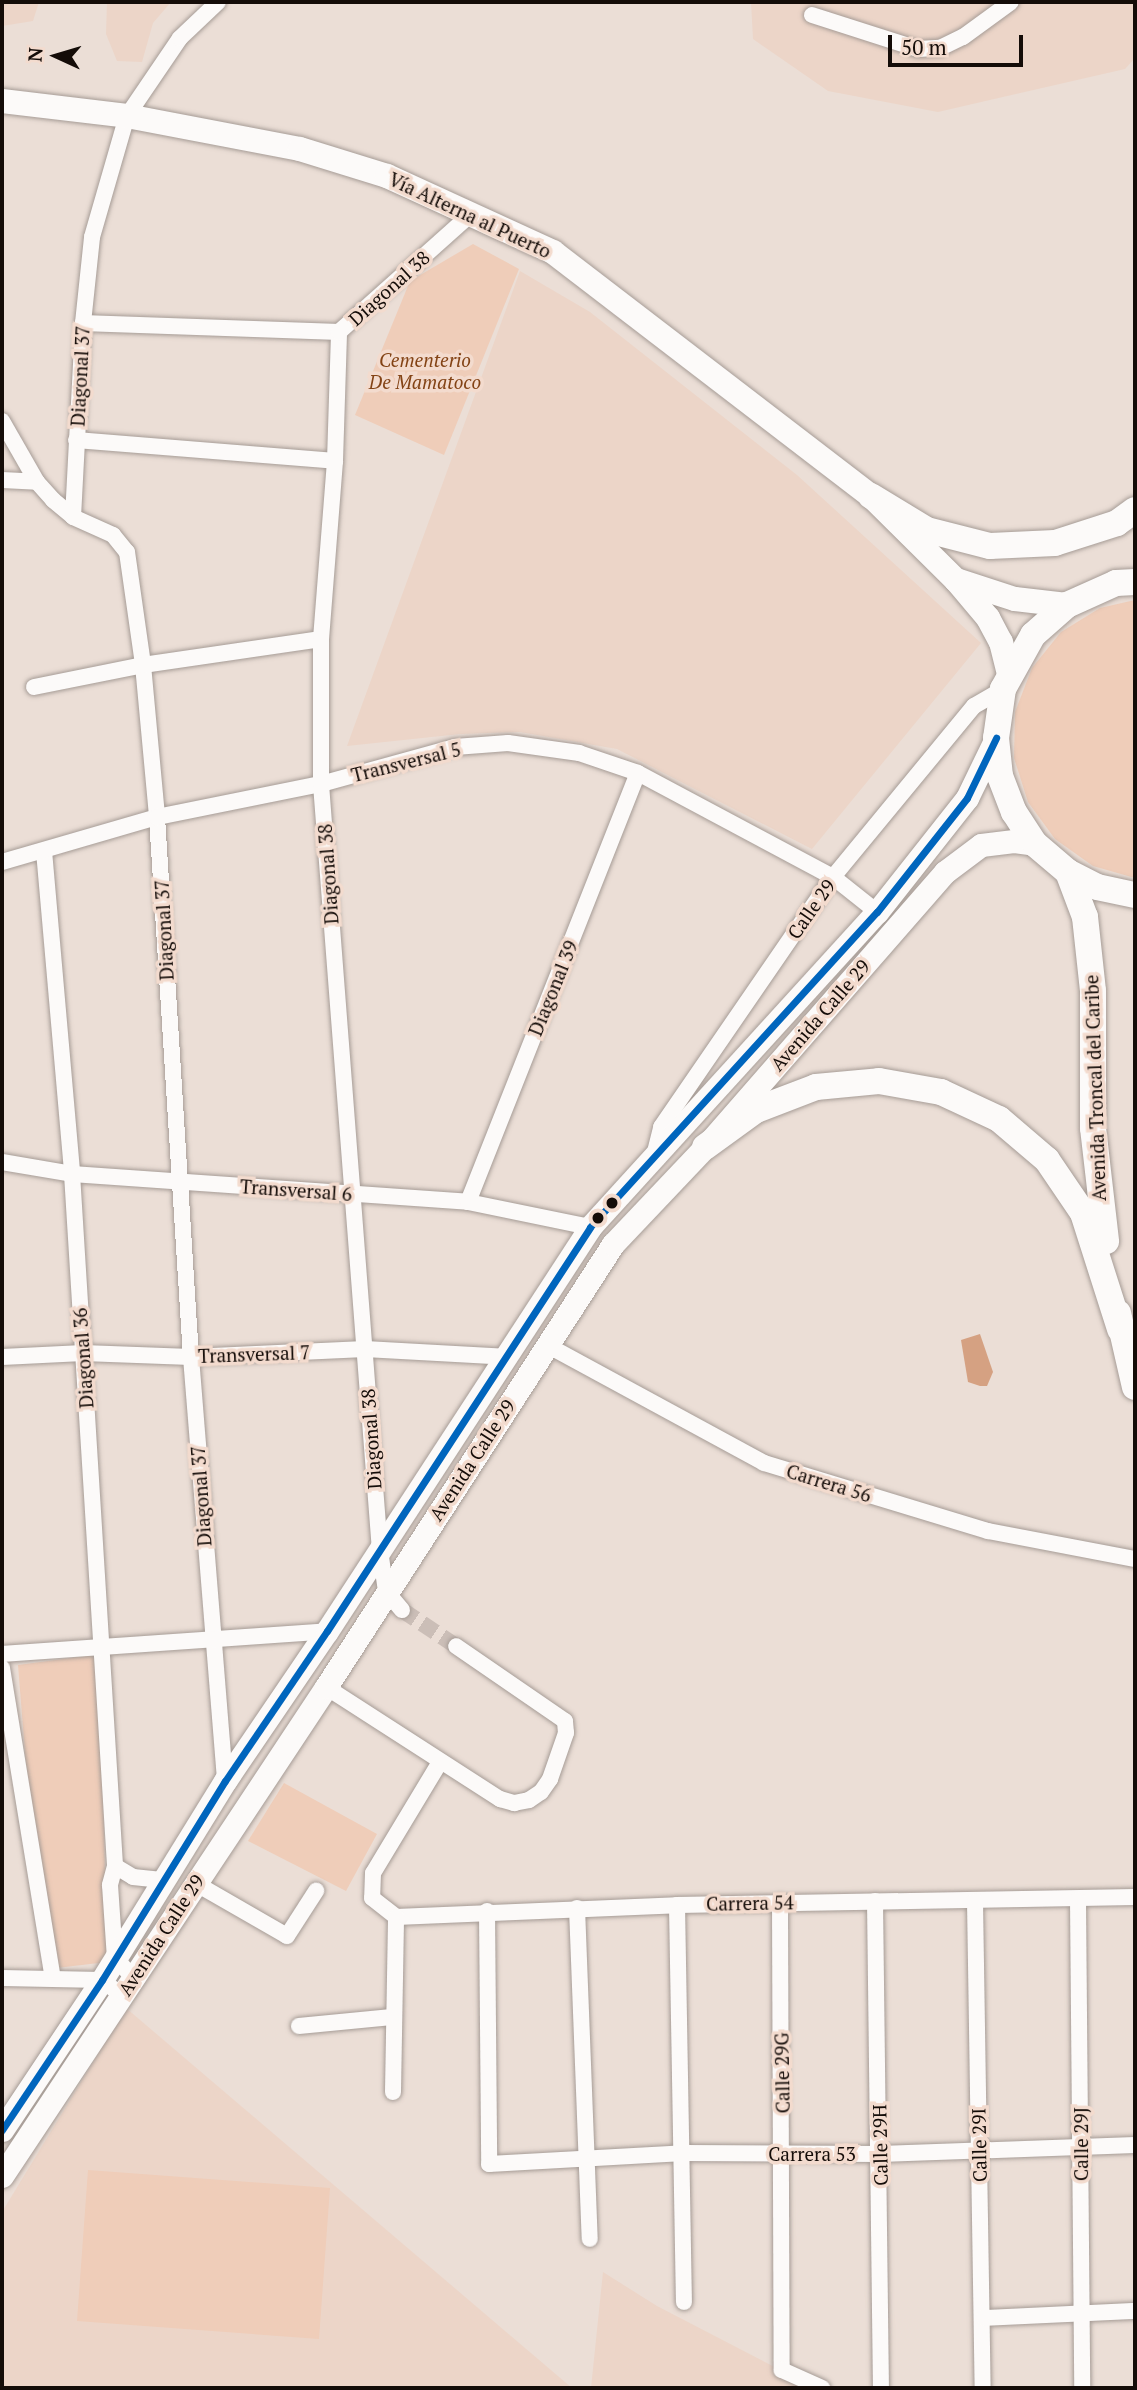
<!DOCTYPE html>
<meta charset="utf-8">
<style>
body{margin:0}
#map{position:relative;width:1137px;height:2390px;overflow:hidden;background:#ebded6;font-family:"PT Serif",serif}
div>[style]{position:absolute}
.built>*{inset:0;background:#ecd5c8}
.green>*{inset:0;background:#efcdb9}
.water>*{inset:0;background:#d5a182}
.minor-tunnel>*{height:16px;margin-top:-8px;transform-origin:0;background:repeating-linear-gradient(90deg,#cbbeb7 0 16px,transparent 0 24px)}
.roads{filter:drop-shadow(0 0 2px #a69c96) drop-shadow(0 0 2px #a69c96)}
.minor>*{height:16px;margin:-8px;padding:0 8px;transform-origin:8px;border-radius:8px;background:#fcfaf9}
.secondary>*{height:23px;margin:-11.5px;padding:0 11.5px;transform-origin:11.5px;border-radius:11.5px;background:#fcfaf9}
.primary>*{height:24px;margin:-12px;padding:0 12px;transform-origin:12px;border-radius:12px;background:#fcfaf9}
.trunk>*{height:26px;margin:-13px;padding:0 13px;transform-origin:13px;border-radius:13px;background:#fcfaf9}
.bus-1>*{height:7px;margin:-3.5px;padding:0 3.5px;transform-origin:3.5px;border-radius:3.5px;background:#0065bd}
.dots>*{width:19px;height:19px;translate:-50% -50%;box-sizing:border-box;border:4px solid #f3dbce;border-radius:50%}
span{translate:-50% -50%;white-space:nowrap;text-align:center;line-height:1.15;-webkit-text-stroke:7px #f3dbce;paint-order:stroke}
.street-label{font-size:19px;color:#140c08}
.park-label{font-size:19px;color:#834315;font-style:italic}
.frame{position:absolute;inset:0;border:4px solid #140c08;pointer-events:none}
.north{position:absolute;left:21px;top:21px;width:70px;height:70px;-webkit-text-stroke:5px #f3dbce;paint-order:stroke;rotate:274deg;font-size:19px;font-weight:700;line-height:28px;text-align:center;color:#140c08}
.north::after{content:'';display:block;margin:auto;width:24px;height:32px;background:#140c08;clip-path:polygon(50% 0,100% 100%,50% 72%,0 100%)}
.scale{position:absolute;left:888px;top:35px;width:135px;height:32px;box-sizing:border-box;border:4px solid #140c08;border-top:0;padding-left:9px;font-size:21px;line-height:24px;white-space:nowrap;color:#140c08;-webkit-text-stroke:5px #f3dbce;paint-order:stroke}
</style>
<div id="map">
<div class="built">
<i style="clip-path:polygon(2px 2px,39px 2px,33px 21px,2px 26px)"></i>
<i style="clip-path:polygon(107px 2px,171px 2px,153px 23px,142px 62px,117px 61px,106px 34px)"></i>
<i style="clip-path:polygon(751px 2px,1135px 2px,1135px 58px,1125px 69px,938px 112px,828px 91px,753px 39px)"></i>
<i style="clip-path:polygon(520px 271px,590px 312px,797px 475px,981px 643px,812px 849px,617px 749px,520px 732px,460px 734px,347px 746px)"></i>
<i style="clip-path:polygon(126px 2008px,572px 2388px,2px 2388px,2px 2212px)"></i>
<i style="clip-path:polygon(603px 2272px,657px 2306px,815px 2388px,591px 2388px)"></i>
</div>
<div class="green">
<i style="clip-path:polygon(473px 244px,519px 269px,444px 455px,355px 415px,410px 281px)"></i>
<i style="clip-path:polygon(1135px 600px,1135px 878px,1093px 866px,1055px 839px,1028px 802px,1014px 758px,1015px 712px,1032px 668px,1061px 632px,1100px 608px)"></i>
<i style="clip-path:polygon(100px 1654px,107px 1962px,56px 1968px,30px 1814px,18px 1665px)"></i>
<i style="clip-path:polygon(284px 1783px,377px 1834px,346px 1891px,248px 1841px)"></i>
<i style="clip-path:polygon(88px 2170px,330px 2188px,319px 2339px,77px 2321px)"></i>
</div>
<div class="water">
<i style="clip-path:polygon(980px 1334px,993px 1372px,987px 1386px,980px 1386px,968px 1382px,961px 1340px)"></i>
</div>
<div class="minor-tunnel">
<i style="left:402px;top:1610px;width:65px;rotate:33.7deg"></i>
</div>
<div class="roads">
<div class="minor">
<i style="left:812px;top:15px;width:111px;rotate:17.8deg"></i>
<i style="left:918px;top:49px;width:22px;rotate:-3deg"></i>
<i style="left:940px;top:48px;width:25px;rotate:-26deg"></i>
<i style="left:963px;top:37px;width:59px;rotate:-36.1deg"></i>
<i style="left:83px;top:323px;width:256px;rotate:2deg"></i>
<i style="left:2px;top:421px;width:70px;rotate:60.2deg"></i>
<i style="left:37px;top:482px;width:24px;rotate:48deg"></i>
<i style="left:53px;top:500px;width:26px;rotate:40deg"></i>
<i style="left:73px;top:517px;width:44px;rotate:24.2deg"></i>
<i style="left:113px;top:535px;width:22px;rotate:51deg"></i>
<i style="left:127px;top:552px;width:114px;rotate:81.9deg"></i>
<i style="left:143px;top:665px;width:153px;rotate:84.7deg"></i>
<i style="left:157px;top:817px;width:541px;rotate:86.4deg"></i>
<i style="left:191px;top:1357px;width:425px;rotate:85.4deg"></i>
<i style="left:76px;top:440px;width:260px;rotate:4.6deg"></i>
<i style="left:2px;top:480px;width:35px;rotate:3deg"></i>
<i style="left:73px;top:517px;width:194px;rotate:-87deg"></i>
<i style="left:83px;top:323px;width:86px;rotate:-84deg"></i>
<i style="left:92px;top:237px;width:126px;rotate:-73.9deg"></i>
<i style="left:127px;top:116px;width:94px;rotate:-55.8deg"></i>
<i style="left:180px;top:38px;width:52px;rotate:-43.5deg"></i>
<i style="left:34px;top:687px;width:111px;rotate:-11.4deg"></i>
<i style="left:143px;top:665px;width:180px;rotate:-8.3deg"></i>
<i style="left:44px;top:851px;width:324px;rotate:85deg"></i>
<i style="left:72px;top:1174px;width:693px;rotate:86.44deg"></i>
<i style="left:115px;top:1866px;width:20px;rotate:105deg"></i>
<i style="left:110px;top:1885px;width:73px;rotate:86.1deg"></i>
<i style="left:115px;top:1958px;width:26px;rotate:47deg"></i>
<i style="left:2px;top:862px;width:161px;rotate:-16.2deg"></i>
<i style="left:157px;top:817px;width:167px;rotate:-11.4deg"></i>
<i style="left:321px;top:784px;width:139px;rotate:-15.4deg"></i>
<i style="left:455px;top:747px;width:53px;rotate:-4.3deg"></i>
<i style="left:508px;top:743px;width:72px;rotate:8deg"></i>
<i style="left:579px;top:753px;width:62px;rotate:18.7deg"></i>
<i style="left:638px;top:773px;width:221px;rotate:28.1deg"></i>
<i style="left:833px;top:877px;width:56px;rotate:38.5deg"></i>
<i style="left:654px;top:1156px;width:30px;rotate:-76deg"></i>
<i style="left:661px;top:1127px;width:303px;rotate:-55.5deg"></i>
<i style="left:833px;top:877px;width:222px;rotate:-50.5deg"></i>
<i style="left:974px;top:706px;width:34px;rotate:-30deg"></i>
<i style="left:2px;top:1162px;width:71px;rotate:9.7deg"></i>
<i style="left:72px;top:1174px;width:397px;rotate:4deg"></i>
<i style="left:468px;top:1202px;width:125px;rotate:11.6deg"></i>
<i style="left:468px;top:1202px;width:461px;rotate:-68.4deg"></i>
<i style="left:547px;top:1345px;width:247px;rotate:28.5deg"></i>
<i style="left:764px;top:1463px;width:234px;rotate:16.9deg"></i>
<i style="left:988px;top:1531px;width:150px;rotate:10.8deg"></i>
<i style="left:2px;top:1357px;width:81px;rotate:-2.8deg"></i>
<i style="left:83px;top:1353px;width:108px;rotate:2.1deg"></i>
<i style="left:191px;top:1357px;width:174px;rotate:-2.6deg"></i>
<i style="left:365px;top:1349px;width:142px;rotate:3.2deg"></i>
<i style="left:402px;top:1610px;width:25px;rotate:-130deg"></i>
<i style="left:386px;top:1591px;width:40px;rotate:-98.5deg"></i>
<i style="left:380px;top:1551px;width:769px;rotate:-94.4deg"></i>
<i style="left:321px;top:784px;width:145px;rotate:-90deg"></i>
<i style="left:321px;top:639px;width:179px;rotate:-85.5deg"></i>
<i style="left:335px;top:461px;width:129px;rotate:-88.2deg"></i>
<i style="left:339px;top:332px;width:178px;rotate:-41.8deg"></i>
<i style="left:2px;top:1654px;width:326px;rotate:-4deg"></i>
<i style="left:2px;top:1668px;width:314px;rotate:80.7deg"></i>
<i style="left:326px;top:1687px;width:207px;rotate:32.8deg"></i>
<i style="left:500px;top:1799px;width:15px;rotate:16deg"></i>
<i style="left:514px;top:1803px;width:15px;rotate:-11deg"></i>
<i style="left:529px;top:1800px;width:14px;rotate:-34deg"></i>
<i style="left:541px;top:1792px;width:16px;rotate:-55deg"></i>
<i style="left:550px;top:1779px;width:49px;rotate:-70.8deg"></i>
<i style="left:566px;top:1733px;width:12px;rotate:-95deg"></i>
<i style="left:565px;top:1721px;width:132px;rotate:-145.5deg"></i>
<i style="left:440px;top:1762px;width:130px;rotate:121.1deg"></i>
<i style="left:373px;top:1873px;width:25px;rotate:92deg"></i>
<i style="left:372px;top:1898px;width:31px;rotate:38deg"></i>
<i style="left:396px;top:1917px;width:281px;rotate:-2.4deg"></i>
<i style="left:677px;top:1905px;width:458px;rotate:-1deg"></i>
<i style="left:115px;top:1866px;width:21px;rotate:31deg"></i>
<i style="left:133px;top:1877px;width:29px;rotate:6deg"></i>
<i style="left:195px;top:1883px;width:106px;rotate:29.9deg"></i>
<i style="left:287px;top:1936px;width:54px;rotate:-57.2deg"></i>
<i style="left:1078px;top:1900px;width:488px;rotate:89.5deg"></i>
<i style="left:875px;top:1901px;width:487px;rotate:89.3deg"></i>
<i style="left:975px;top:1901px;width:487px;rotate:89.1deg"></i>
<i style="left:780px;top:1902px;width:468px;rotate:89.8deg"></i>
<i style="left:782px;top:2370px;width:44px;rotate:24.2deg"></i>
<i style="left:677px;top:1905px;width:397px;rotate:89deg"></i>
<i style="left:577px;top:1908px;width:331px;rotate:87.8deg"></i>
<i style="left:487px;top:1911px;width:253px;rotate:89.5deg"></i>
<i style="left:489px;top:2164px;width:195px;rotate:-3.2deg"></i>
<i style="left:684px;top:2153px;width:196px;rotate:0.3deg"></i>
<i style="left:880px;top:2154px;width:255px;rotate:-2deg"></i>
<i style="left:2px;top:1978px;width:100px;rotate:1.1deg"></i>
<i style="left:102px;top:1980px;width:24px;rotate:38deg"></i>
<i style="left:299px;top:2026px;width:93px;rotate:-5.5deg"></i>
<i style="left:393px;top:2092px;width:175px;rotate:-89deg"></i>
<i style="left:984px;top:2318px;width:151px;rotate:-2.7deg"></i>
</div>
<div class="secondary">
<i style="left:2px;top:2130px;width:180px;rotate:-56.3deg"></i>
<i style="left:102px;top:1980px;width:234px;rotate:-58.3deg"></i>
<i style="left:225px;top:1781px;width:181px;rotate:-55.8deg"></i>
<i style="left:327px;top:1631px;width:482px;rotate:-56.9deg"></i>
<i style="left:590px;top:1227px;width:426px;rotate:-47.7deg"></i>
<i style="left:877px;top:912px;width:145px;rotate:-51.7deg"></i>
<i style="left:967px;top:798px;width:67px;rotate:-64.2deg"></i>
<i style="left:2px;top:2176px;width:587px;rotate:-56.47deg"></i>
<i style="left:326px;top:1687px;width:528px;rotate:-57.06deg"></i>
<i style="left:613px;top:1244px;width:134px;rotate:-46.5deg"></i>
<i style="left:705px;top:1147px;width:365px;rotate:-48.9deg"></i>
<i style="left:945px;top:872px;width:45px;rotate:-36.9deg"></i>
<i style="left:981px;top:845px;width:33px;rotate:-7deg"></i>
<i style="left:1014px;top:841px;width:21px;rotate:8deg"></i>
</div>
<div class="primary">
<i style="left:2px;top:101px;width:126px;rotate:6.8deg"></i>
<i style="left:127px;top:116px;width:176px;rotate:10.8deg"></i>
<i style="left:300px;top:149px;width:91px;rotate:17.2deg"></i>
<i style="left:387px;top:176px;width:183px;rotate:24.6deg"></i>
<i style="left:553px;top:252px;width:401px;rotate:37.5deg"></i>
<i style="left:871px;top:496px;width:120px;rotate:44.7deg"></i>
<i style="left:956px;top:580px;width:50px;rotate:49.9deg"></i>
<i style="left:988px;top:618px;width:27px;rotate:62deg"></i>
<i style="left:1001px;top:642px;width:32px;rotate:76deg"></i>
<i style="left:956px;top:580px;width:62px;rotate:17.9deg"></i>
<i style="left:1015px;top:599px;width:52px;rotate:6.6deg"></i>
</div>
<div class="trunk">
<i style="left:871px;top:496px;width:66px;rotate:31.3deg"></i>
<i style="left:927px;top:530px;width:65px;rotate:14.3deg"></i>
<i style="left:990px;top:546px;width:65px;rotate:-2.6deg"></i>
<i style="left:1055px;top:543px;width:65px;rotate:-17.9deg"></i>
<i style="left:1117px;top:523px;width:22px;rotate:-36deg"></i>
<i style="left:1135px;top:582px;width:19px;rotate:177deg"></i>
<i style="left:1116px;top:583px;width:54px;rotate:155.8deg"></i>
<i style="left:1067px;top:605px;width:45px;rotate:138.6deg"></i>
<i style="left:1033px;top:635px;width:62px;rotate:119.1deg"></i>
<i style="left:1003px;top:689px;width:49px;rotate:98.1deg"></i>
<i style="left:996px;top:738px;width:38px;rotate:84deg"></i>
<i style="left:1000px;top:776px;width:39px;rotate:69deg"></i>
<i style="left:1014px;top:812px;width:38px;rotate:57deg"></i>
<i style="left:1035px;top:844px;width:43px;rotate:40.3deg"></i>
<i style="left:1068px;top:872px;width:33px;rotate:27deg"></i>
<i style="left:1097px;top:887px;width:39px;rotate:12deg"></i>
<i style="left:1068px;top:872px;width:48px;rotate:69.3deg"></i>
<i style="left:1085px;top:917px;width:74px;rotate:83.8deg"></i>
<i style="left:1093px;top:991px;width:137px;rotate:90deg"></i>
<i style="left:1093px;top:1128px;width:114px;rotate:83.4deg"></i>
<i style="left:705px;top:1147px;width:63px;rotate:-36deg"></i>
<i style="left:756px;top:1110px;width:64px;rotate:-21deg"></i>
<i style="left:816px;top:1087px;width:63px;rotate:-5.4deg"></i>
<i style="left:879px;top:1081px;width:63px;rotate:10.1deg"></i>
<i style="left:941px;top:1092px;width:64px;rotate:25deg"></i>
<i style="left:999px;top:1119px;width:63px;rotate:40.5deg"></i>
<i style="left:1047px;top:1160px;width:64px;rotate:55.8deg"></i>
<i style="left:1083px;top:1213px;width:122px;rotate:72.3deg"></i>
<i style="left:1118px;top:1313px;width:76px;rotate:77.1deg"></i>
</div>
</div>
<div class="bus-1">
<i style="left:2px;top:2130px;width:180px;rotate:-56.3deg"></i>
<i style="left:102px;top:1980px;width:234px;rotate:-58.3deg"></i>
<i style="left:225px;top:1781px;width:181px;rotate:-55.8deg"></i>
<i style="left:327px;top:1631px;width:482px;rotate:-56.9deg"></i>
<i style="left:590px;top:1227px;width:426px;rotate:-47.7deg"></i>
<i style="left:877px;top:912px;width:145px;rotate:-51.7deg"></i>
<i style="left:967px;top:798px;width:67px;rotate:-64.2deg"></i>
</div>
<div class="dots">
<i style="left:612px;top:1203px;background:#140c08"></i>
<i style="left:598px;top:1218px;background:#140c08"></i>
</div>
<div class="street-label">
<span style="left:470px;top:215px;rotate:25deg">Vía Alterna al Puerto</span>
<span style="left:389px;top:288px;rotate:-42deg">Diagonal 38</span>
<span style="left:80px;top:376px;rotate:-87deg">Diagonal 37</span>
<span style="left:406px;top:762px;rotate:-14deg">Transversal 5</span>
<span style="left:328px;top:874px;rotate:-94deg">Diagonal 38</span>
<span style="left:811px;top:909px;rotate:-55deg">Calle 29</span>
<span style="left:164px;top:930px;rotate:-93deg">Diagonal 37</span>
<span style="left:553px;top:988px;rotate:-68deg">Diagonal 39</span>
<span style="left:820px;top:1015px;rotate:-49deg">Avenida Calle 29</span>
<span style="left:1095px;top:1088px;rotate:-92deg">Avenida Troncal del Caribe</span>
<span style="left:296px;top:1190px;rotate:4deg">Transversal 6</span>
<span style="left:254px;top:1354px;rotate:-2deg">Transversal 7</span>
<span style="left:83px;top:1358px;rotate:-94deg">Diagonal 36</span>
<span style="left:371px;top:1439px;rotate:-94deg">Diagonal 38</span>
<span style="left:472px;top:1460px;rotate:-57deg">Avenida Calle 29</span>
<span style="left:829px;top:1483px;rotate:17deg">Carrera 56</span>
<span style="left:201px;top:1496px;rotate:-94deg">Diagonal 37</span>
<span style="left:750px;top:1903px;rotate:-1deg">Carrera 54</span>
<span style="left:161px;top:1935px;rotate:-57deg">Avenida Calle 29</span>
<span style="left:782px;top:2073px;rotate:-91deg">Calle 29G</span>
<span style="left:1081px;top:2144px;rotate:-90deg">Calle 29J</span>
<span style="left:880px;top:2145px;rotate:-91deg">Calle 29H</span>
<span style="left:979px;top:2145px;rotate:-91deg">Calle 29I</span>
<span style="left:812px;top:2154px">Carrera 53</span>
</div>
<div class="park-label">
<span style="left:425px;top:371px">Cementerio<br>De Mamatoco</span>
</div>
<div class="frame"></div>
<div class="north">N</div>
<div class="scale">50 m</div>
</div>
